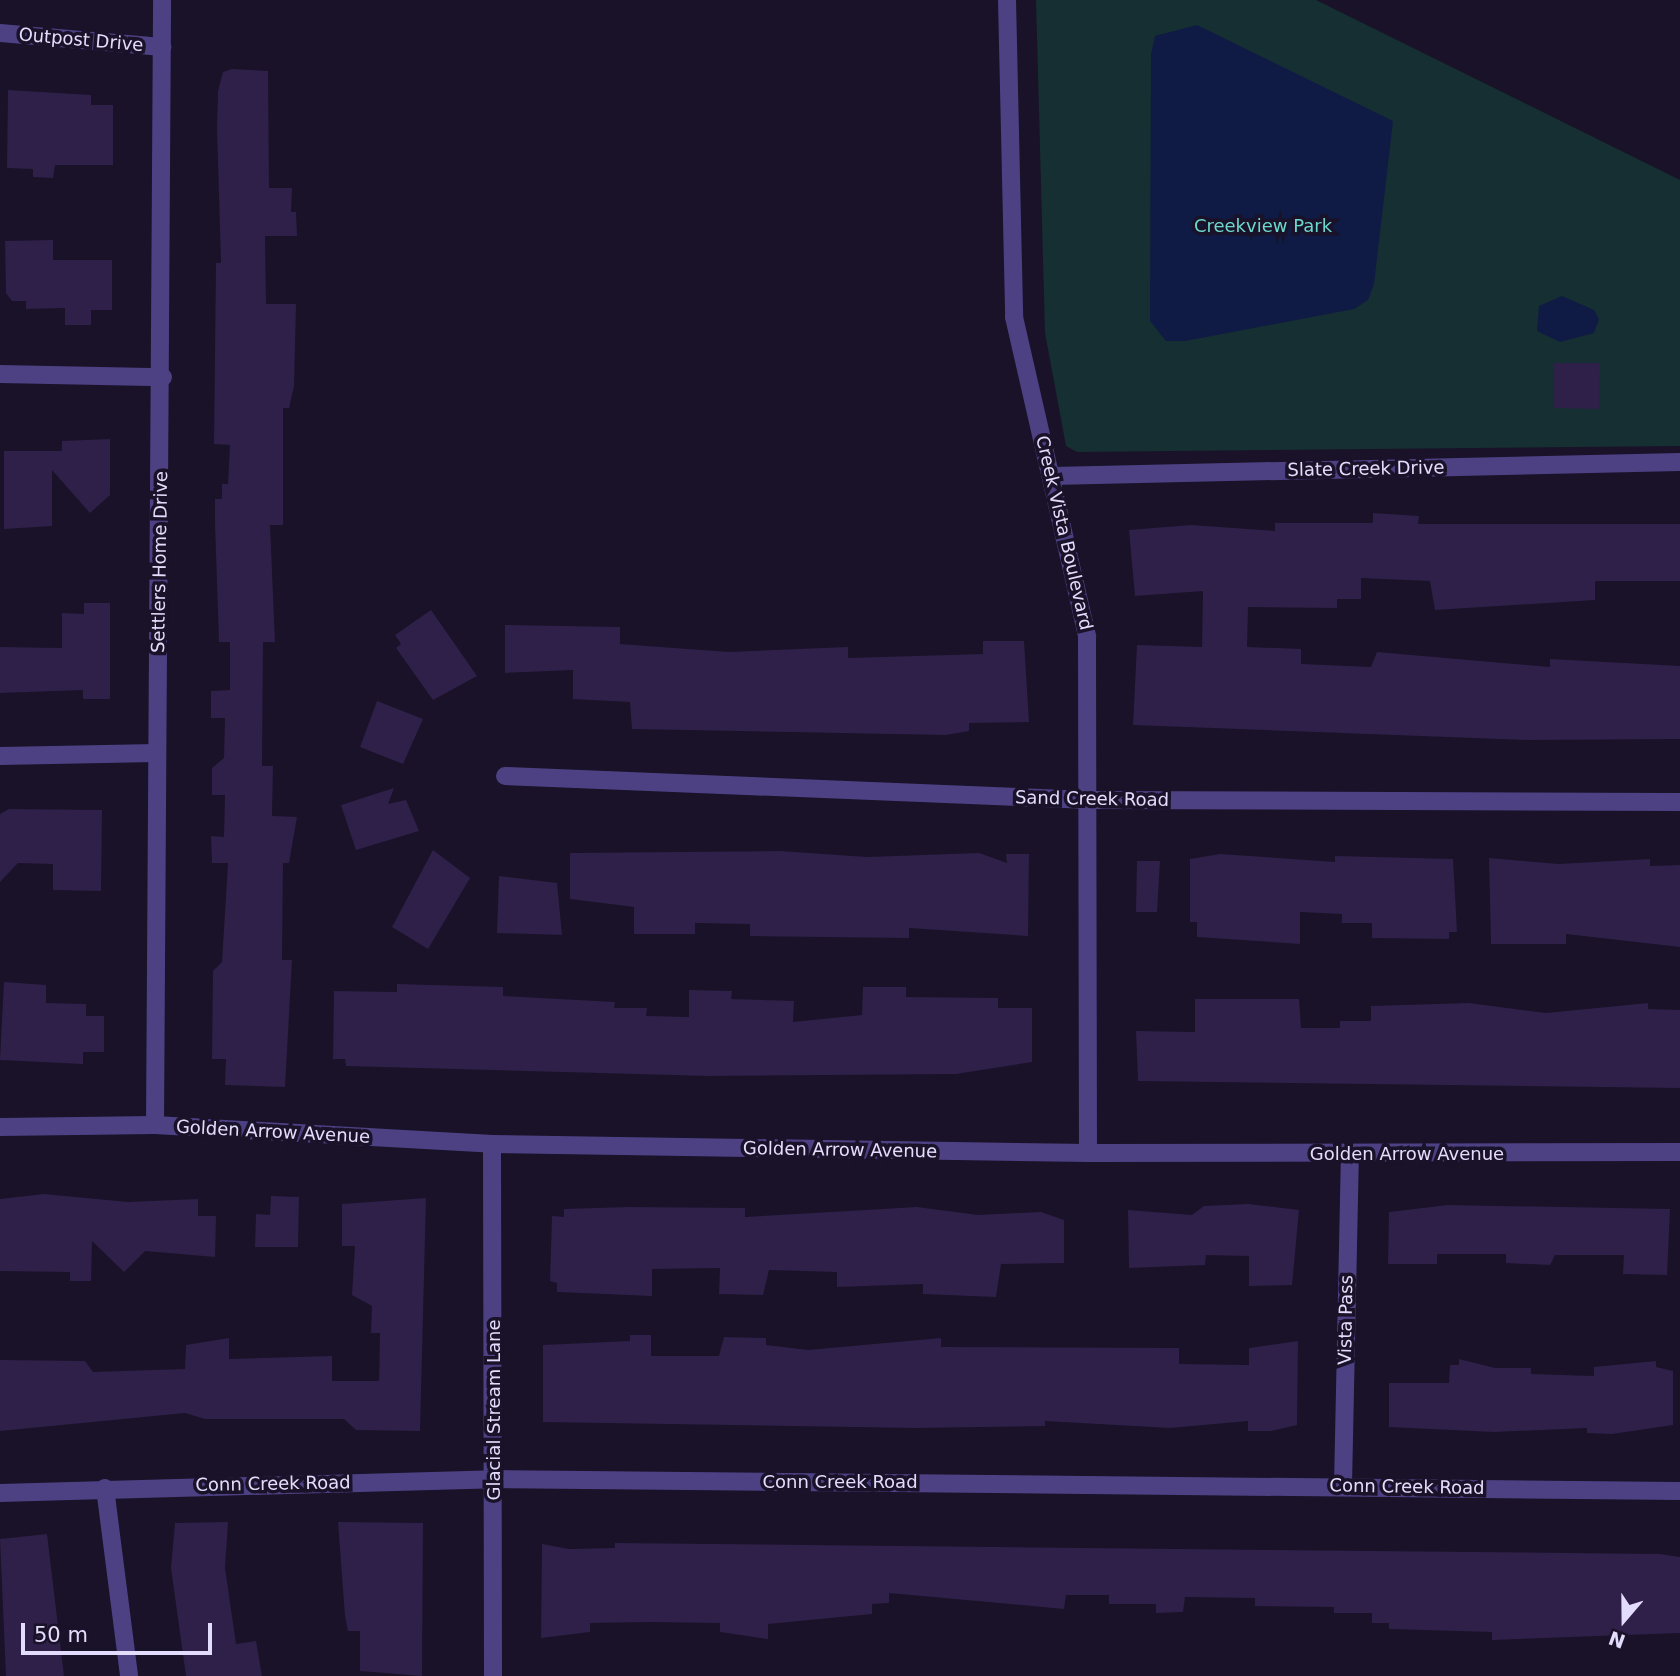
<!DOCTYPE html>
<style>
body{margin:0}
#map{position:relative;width:1680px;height:1676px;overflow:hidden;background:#191228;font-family:"DejaVu Sans",sans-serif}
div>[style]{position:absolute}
.green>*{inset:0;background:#162f32}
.water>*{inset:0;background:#0f1b45}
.building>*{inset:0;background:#2e2048}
.street>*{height:18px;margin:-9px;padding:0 9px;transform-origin:9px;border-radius:9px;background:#4d4184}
span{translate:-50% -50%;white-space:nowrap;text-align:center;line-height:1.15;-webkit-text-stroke:7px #191228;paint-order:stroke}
.street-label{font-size:18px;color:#e4dcfc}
.park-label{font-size:18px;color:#6cd8cd}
.north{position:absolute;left:1589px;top:1585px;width:70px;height:70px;-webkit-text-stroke:5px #191228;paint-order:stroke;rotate:200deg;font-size:19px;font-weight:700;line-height:28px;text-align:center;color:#e4dcfc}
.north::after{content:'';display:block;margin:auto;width:24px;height:32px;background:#e4dcfc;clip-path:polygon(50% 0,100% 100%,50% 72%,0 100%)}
.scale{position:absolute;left:21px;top:1623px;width:191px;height:32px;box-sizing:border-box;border:4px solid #e4dcfc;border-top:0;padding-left:9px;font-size:21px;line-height:24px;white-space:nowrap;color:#e4dcfc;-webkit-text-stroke:5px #191228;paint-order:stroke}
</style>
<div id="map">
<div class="green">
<i style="clip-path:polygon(1036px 0,1316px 0,1680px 180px,1680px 446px,1077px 452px,1066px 446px,1045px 333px)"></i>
</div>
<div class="water">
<i style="clip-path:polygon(1197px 25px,1393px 121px,1374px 284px,1368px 300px,1354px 309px,1185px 341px,1166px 341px,1150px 321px,1151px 54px,1155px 36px)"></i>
<i style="clip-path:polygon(1562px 296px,1594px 310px,1599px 319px,1594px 333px,1560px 342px,1537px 331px,1539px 306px)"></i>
</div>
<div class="building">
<i style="clip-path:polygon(232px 69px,268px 71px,269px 188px,292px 188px,291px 212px,296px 212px,297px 236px,265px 236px,266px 304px,296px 304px,294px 386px,289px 408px,283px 408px,283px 525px,270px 525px,275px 642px,263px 642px,262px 766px,273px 766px,272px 816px,297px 817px,289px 863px,283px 863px,282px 960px,292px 960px,285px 1087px,225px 1085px,226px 1059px,212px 1059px,213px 971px,222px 962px,228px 863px,212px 863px,211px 836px,224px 837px,225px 795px,212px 795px,212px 768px,224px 758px,225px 718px,211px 718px,211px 691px,230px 690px,230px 642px,219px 642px,215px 524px,215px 499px,222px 499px,222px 484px,228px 484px,230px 445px,214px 444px,216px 263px,221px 263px,217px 128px,218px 91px,223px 72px)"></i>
<i style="clip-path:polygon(8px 90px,91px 95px,91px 105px,113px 105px,113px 165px,55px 165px,53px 178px,33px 177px,33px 169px,7px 168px)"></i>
<i style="clip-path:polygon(53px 240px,53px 260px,112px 260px,112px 310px,91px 310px,91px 325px,65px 325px,65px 308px,26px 309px,26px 301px,12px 301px,6px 293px,5px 241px)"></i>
<i style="clip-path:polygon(1554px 363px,1600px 363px,1599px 409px,1554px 408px)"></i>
<i style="clip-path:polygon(110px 439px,110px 495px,90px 513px,52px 470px,52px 526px,4px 529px,4px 451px,62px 451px,62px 441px)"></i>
<i style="clip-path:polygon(1373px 513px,1419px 516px,1418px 524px,1680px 524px,1680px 581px,1595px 581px,1595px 600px,1435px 610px,1430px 581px,1361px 578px,1361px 599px,1337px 599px,1337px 608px,1248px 607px,1247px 647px,1301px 649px,1301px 664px,1371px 667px,1377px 652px,1550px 667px,1550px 659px,1680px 666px,1680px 739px,1528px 740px,1133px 725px,1137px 645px,1202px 647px,1203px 591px,1135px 596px,1129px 530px,1191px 525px,1275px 531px,1275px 523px,1373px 523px)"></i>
<i style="clip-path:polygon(84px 603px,110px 603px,110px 699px,83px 699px,83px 690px,0 693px,0 647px,62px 648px,62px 613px,84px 614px)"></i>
<i style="clip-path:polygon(431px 610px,477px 676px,433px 700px,396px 648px,401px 644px,395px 635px)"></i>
<i style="clip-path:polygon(505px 625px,620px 627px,620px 644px,729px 652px,848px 647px,848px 658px,983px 654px,983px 641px,1024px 641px,1029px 722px,969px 723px,969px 731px,946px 735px,632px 729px,630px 702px,573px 699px,573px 670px,505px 673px)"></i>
<i style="clip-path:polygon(377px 701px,423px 719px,403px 764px,360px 747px)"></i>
<i style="clip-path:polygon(394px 788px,388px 804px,406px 800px,419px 831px,356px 850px,341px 805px)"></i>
<i style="clip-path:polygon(9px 809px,102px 810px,101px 891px,53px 890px,53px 864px,18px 863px,0 882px,0 814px)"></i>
<i style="clip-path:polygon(433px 850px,470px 878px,428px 949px,392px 927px)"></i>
<i style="clip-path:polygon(780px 851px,867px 857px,979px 853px,1007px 863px,1006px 854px,1029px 854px,1028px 936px,909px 928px,909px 938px,750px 936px,750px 924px,695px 923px,695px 934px,634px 934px,634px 907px,570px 899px,570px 853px)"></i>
<i style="clip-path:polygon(1220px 854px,1335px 862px,1335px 856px,1453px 859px,1457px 932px,1449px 932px,1449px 939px,1372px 938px,1372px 923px,1342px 923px,1342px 914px,1300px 912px,1300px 944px,1197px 937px,1197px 922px,1190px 922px,1190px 859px)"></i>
<i style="clip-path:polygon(1489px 858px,1558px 864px,1650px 859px,1650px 866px,1680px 865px,1680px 947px,1566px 934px,1566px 944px,1491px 944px)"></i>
<i style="clip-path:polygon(1137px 861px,1160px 861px,1157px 912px,1136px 912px)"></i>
<i style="clip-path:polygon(499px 876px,557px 883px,562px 935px,497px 933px)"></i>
<i style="clip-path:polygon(4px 982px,46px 985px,46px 1003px,86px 1004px,86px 1016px,104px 1016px,104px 1052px,83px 1052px,83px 1064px,0 1060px)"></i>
<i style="clip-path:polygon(397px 984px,503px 987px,503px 996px,615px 1002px,614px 1008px,647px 1008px,646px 1016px,689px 1017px,689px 990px,732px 991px,731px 999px,794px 1001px,793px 1022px,862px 1015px,863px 987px,906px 987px,906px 997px,998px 998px,998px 1008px,1032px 1008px,1032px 1062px,956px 1074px,709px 1076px,346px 1066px,345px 1059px,333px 1059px,334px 991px,397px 992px)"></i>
<i style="clip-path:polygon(1195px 999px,1299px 999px,1301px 1028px,1340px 1028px,1340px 1021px,1371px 1021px,1371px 1006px,1469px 1003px,1546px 1013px,1648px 1003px,1648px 1009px,1680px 1010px,1680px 1088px,1138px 1081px,1136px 1031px,1195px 1032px)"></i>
<i style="clip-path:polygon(44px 1194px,128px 1202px,198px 1199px,198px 1216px,216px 1216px,215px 1257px,145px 1251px,124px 1272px,92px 1241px,91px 1281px,70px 1281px,70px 1272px,0 1271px,0 1199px)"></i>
<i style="clip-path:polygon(271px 1196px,299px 1197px,298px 1247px,255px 1247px,256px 1214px,270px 1215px)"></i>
<i style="clip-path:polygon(426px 1198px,420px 1431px,356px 1430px,344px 1419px,205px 1419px,185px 1413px,0 1431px,0 1360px,85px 1361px,93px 1372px,185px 1369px,186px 1345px,229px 1338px,229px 1359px,332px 1356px,332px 1381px,379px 1381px,380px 1333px,371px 1333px,372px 1306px,352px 1295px,355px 1246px,342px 1246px,342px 1204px)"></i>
<i style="clip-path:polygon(1248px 1204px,1299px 1210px,1292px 1285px,1249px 1286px,1249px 1256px,1206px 1255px,1205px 1265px,1129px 1268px,1128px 1210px,1192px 1215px,1204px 1206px)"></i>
<i style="clip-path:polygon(1448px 1205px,1670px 1209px,1667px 1275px,1623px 1274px,1624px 1255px,1555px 1255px,1550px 1265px,1506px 1263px,1506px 1254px,1437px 1254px,1437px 1264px,1388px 1264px,1389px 1212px)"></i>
<i style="clip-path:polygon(628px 1207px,745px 1208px,745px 1217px,917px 1207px,978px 1215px,1041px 1212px,1064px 1220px,1064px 1263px,1001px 1264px,996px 1297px,923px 1294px,923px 1284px,837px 1287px,837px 1272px,769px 1270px,763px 1295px,719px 1294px,720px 1268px,652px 1269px,652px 1296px,557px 1292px,557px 1283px,550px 1281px,552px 1216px,564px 1217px,564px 1209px)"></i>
<i style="clip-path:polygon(630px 1335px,651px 1335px,651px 1356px,719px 1356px,724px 1337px,766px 1338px,766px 1345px,808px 1350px,941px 1338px,941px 1347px,1179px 1348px,1179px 1364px,1249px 1365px,1249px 1348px,1298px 1341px,1297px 1425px,1271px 1431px,1248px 1431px,1248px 1421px,1170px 1428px,1045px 1421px,1045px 1426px,914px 1428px,543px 1422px,543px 1345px,630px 1341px)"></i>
<i style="clip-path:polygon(1459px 1359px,1495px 1368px,1531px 1368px,1531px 1374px,1594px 1376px,1594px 1367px,1656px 1361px,1656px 1367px,1673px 1371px,1673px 1425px,1612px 1434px,1587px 1433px,1587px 1428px,1494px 1432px,1389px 1427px,1389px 1383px,1449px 1383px,1450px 1365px,1459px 1365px)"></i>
<i style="clip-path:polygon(228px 1522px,225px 1568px,236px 1644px,256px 1641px,262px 1676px,186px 1676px,171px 1568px,175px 1523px)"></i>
<i style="clip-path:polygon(338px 1522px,423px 1523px,422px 1676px,360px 1671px,360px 1631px,348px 1631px,345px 1616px)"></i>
<i style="clip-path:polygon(47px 1534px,64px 1676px,6px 1676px,0 1539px)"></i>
<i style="clip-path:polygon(615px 1543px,1660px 1554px,1680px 1557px,1680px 1633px,1492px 1640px,1492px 1632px,1389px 1629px,1389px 1623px,1372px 1623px,1372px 1613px,1334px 1613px,1334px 1607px,1255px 1606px,1255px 1598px,1185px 1597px,1183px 1612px,1156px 1613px,1156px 1604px,1109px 1604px,1109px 1595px,1066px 1595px,1064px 1609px,889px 1593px,889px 1603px,872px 1604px,872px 1614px,768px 1624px,768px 1639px,720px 1632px,720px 1623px,649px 1622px,590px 1623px,590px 1632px,541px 1638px,542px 1544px,569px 1549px,615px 1548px)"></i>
</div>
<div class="street">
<i style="left:1007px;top:0;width:317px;rotate:88.7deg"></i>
<i style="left:1014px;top:317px;width:328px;rotate:77.1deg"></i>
<i style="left:1087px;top:637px;width:516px;rotate:89.89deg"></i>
<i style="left:0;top:33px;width:163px;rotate:4.9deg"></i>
<i style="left:0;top:374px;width:163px;rotate:1.1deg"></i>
<i style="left:1052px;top:476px;width:628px;rotate:-1.28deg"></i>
<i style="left:0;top:756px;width:156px;rotate:-1.1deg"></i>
<i style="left:505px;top:776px;width:585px;rotate:2.35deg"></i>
<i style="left:1090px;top:800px;width:590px;rotate:0.19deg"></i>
<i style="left:155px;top:1125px;width:1125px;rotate:-89.64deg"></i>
<i style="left:0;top:1127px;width:155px;rotate:-0.7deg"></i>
<i style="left:155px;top:1125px;width:338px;rotate:3.2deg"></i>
<i style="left:492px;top:1144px;width:596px;rotate:0.87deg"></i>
<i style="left:1088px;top:1153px;width:592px;rotate:-0.1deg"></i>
<i style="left:492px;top:1144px;width:532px;rotate:89.89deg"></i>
<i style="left:1343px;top:1485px;width:330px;rotate:-88.8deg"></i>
<i style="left:105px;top:1488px;width:190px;rotate:82.7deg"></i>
<i style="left:0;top:1493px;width:494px;rotate:-1.6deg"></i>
<i style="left:494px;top:1479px;width:1186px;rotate:0.58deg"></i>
</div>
<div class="street-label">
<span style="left:81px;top:40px;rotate:5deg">Outpost Drive</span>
<span style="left:1366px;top:469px;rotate:-1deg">Slate Creek Drive</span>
<span style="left:1064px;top:533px;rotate:77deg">Creek Vista Boulevard</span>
<span style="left:160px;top:562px;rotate:-89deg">Settlers Home Drive</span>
<span style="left:1092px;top:799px;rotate:1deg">Sand Creek Road</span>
<span style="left:273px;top:1132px;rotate:3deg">Golden Arrow Avenue</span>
<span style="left:840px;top:1150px;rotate:1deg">Golden Arrow Avenue</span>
<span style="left:1407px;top:1154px">Golden Arrow Avenue</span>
<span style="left:1346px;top:1320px;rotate:-89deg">Vista Pass</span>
<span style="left:494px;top:1410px;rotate:-90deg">Glacial Stream Lane</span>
<span style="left:840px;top:1482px">Conn Creek Road</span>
<span style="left:273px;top:1484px;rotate:-1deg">Conn Creek Road</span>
<span style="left:1407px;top:1487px;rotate:1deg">Conn Creek Road</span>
</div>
<div class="park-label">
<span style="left:1263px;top:226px">Creekview Park</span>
</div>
<div class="north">N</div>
<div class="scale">50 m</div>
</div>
